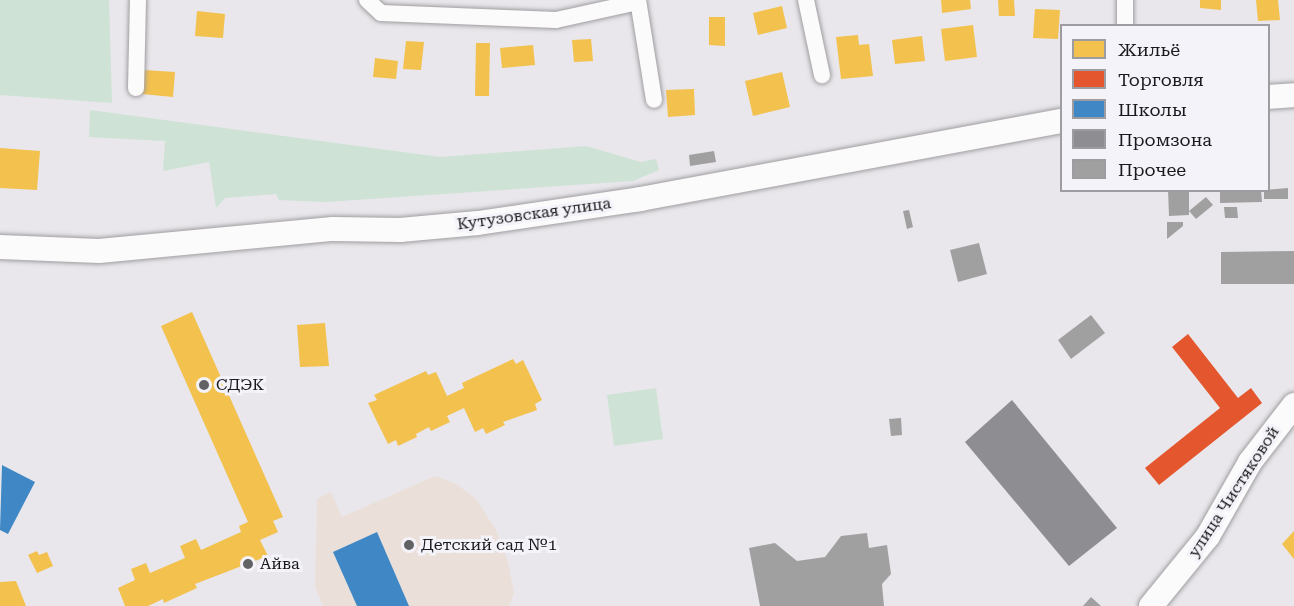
<!DOCTYPE html>
<meta charset="utf-8">
<style>
body{margin:0}
#map{position:relative;width:1294px;height:606px;overflow:hidden;background:#e9e7eb;font-family:"Roboto Serif",serif}
div>[style]{position:absolute}
.education>*{inset:0;background:#ebe0d9}
.green>*{inset:0;background:#cee3d6}
.homes>*{inset:0;background:#f2c14e}
.shops>*{inset:0;background:#e4572e}
.schools>*{inset:0;background:#3f88c5}
.industry>*{inset:0;background:#8d8d92}
.building>*{inset:0;background:#a1a0a1}
.roads{filter:drop-shadow(0 0 2px #a09ea1) drop-shadow(0 0 2px #a09ea1)}
.street>*{height:16px;margin:-8px;padding:0 8px;transform-origin:8px;border-radius:8px;background:#fcfbfc}
.secondary>*{height:24px;margin:-12px;padding:0 12px;transform-origin:12px;border-radius:12px;background:#fcfbfc}
.dots>*{width:16px;height:16px;translate:-50% -50%;box-sizing:border-box;border:3px solid #f5f3fa;border-radius:50%}
span{translate:-50% -50%;white-space:nowrap;text-align:center;line-height:1.15;-webkit-text-stroke:6px #f5f3fa;paint-order:stroke}
.street-label{font-size:16px;color:#1a1a1c}
.poi-label{font-size:16px;color:#1a1a1c}
.left{translate:0 -50%;text-align:left}
.legend{position:absolute;left:1060px;top:24px;width:210px;height:168px;box-sizing:border-box;background:#f5f3fa;border:2px solid #9d9ca1;margin:0;padding:8px 10px;list-style:none;font-size:18px;color:#1a1a1c}
.legend li{display:flex;align-items:center;gap:12px;height:30px}
.legend b{width:30px;border:2px solid #9d9ca1}
</style>
<div id="map">
<div class="education">
<i style="clip-path:polygon(435px 476px,456px 484px,476px 499px,495px 528px,508px 562px,514px 593px,509px 606px,323px 606px,315px 587px,317px 499px,331px 492px,342px 517px)"></i>
</div>
<div class="green">
<i style="clip-path:polygon(0 0,109px 0,112px 103px,0 95px)"></i>
<i style="clip-path:polygon(90px 110px,440px 157px,586px 146px,641px 162px,656px 159px,659px 170px,633px 181px,326px 202px,279px 200px,276px 194px,225px 198px,216px 208px,209px 162px,163px 171px,165px 141px,89px 137px)"></i>
<i style="clip-path:polygon(656px 388px,663px 439px,614px 446px,607px 395px)"></i>
</div>
<div class="homes">
<i style="clip-path:polygon(941px 0,970px 0,971px 9px,942px 13px)"></i>
<i style="clip-path:polygon(998px 0,1014px 0,1015px 16px,999px 16px)"></i>
<i style="clip-path:polygon(1200px 0,1221px 0,1221px 10px,1200px 8px)"></i>
<i style="clip-path:polygon(1256px 0,1278px 0,1280px 20px,1258px 21px)"></i>
<i style="clip-path:polygon(782px 6px,787px 28px,758px 35px,753px 13px)"></i>
<i style="clip-path:polygon(1035px 9px,1060px 10px,1058px 39px,1033px 38px)"></i>
<i style="clip-path:polygon(197px 11px,225px 14px,223px 38px,195px 36px)"></i>
<i style="clip-path:polygon(709px 17px,725px 17px,725px 46px,709px 45px)"></i>
<i style="clip-path:polygon(973px 25px,977px 57px,945px 61px,941px 29px)"></i>
<i style="clip-path:polygon(858px 35px,859px 45px,869px 44px,873px 76px,841px 79px,836px 37px)"></i>
<i style="clip-path:polygon(922px 36px,925px 61px,895px 64px,892px 40px)"></i>
<i style="clip-path:polygon(591px 39px,593px 61px,574px 62px,572px 40px)"></i>
<i style="clip-path:polygon(406px 41px,424px 42px,421px 70px,403px 69px)"></i>
<i style="clip-path:polygon(476px 43px,490px 43px,489px 96px,475px 96px)"></i>
<i style="clip-path:polygon(533px 45px,535px 65px,502px 68px,500px 48px)"></i>
<i style="clip-path:polygon(375px 58px,398px 61px,396px 79px,373px 77px)"></i>
<i style="clip-path:polygon(144px 70px,175px 72px,173px 97px,142px 94px)"></i>
<i style="clip-path:polygon(782px 72px,790px 107px,753px 116px,745px 81px)"></i>
<i style="clip-path:polygon(694px 89px,695px 115px,668px 117px,666px 90px)"></i>
<i style="clip-path:polygon(0 148px,40px 151px,37px 190px,0 188px)"></i>
<i style="clip-path:polygon(192px 312px,283px 517px,273px 521px,278px 532px,260px 540px,268px 556px,195px 584px,197px 588px,164px 603px,163px 599px,148px 606px,125px 606px,118px 588px,135px 580px,131px 569px,146px 563px,150px 573px,185px 558px,180px 546px,196px 539px,201px 550px,241px 532px,239px 526px,248px 522px,161px 326px)"></i>
<i style="clip-path:polygon(325px 323px,329px 366px,300px 367px,297px 325px)"></i>
<i style="clip-path:polygon(513px 359px,516px 364px,523px 360px,542px 400px,535px 404px,537px 410px,503px 422px,505px 425px,486px 434px,483px 428px,475px 432px,464px 408px,447px 416px,450px 422px,431px 431px,429px 427px,416px 434px,417px 437px,398px 446px,396px 440px,388px 444px,368px 403px,377px 400px,374px 395px,426px 371px,428px 375px,436px 372px,447px 396px,464px 388px,462px 383px)"></i>
<i style="clip-path:polygon(1294px 531px,1294px 559px,1282px 544px)"></i>
<i style="clip-path:polygon(37px 551px,39px 555px,47px 552px,53px 566px,37px 573px,28px 555px)"></i>
<i style="clip-path:polygon(16px 581px,26px 606px,0 606px,0 582px)"></i>
</div>
<div class="shops">
<i style="clip-path:polygon(1188px 334px,1238px 398px,1251px 388px,1262px 403px,1159px 485px,1145px 468px,1220px 408px,1172px 347px)"></i>
</div>
<div class="schools">
<i style="clip-path:polygon(2px 465px,35px 482px,8px 534px,0 530px)"></i>
<i style="clip-path:polygon(377px 532px,409px 606px,357px 606px,333px 552px)"></i>
</div>
<div class="industry">
<i style="clip-path:polygon(1012px 400px,1117px 528px,1069px 566px,965px 442px)"></i>
</div>
<div class="building">
<i style="clip-path:polygon(714px 151px,716px 162px,690px 166px,689px 155px)"></i>
<i style="clip-path:polygon(1288px 188px,1288px 199px,1264px 199px,1264px 190px)"></i>
<i style="clip-path:polygon(1168px 190px,1189px 190px,1189px 215px,1169px 216px)"></i>
<i style="clip-path:polygon(1220px 190px,1261px 190px,1262px 202px,1220px 203px)"></i>
<i style="clip-path:polygon(1206px 197px,1213px 205px,1196px 219px,1189px 211px)"></i>
<i style="clip-path:polygon(1224px 207px,1237px 207px,1238px 218px,1225px 218px)"></i>
<i style="clip-path:polygon(909px 210px,913px 227px,907px 229px,903px 211px)"></i>
<i style="clip-path:polygon(1167px 222px,1183px 222px,1183px 226px,1167px 239px)"></i>
<i style="clip-path:polygon(979px 243px,987px 274px,958px 282px,950px 250px)"></i>
<i style="clip-path:polygon(1294px 251px,1294px 284px,1221px 284px,1221px 252px)"></i>
<i style="clip-path:polygon(1091px 315px,1105px 333px,1071px 359px,1058px 340px)"></i>
<i style="clip-path:polygon(901px 418px,902px 435px,891px 436px,889px 419px)"></i>
<i style="clip-path:polygon(867px 533px,869px 548px,887px 545px,891px 574px,882px 584px,884px 606px,760px 606px,749px 548px,775px 543px,797px 561px,825px 557px,841px 536px)"></i>
<i style="clip-path:polygon(1091px 597px,1101px 606px,1083px 606px)"></i>
</div>
<div class="roads">
<div class="street">
<i style="left:367px;top:0;width:19px;rotate:43deg"></i>
<i style="left:381px;top:13px;width:175px;rotate:2.3deg"></i>
<i style="left:556px;top:20px;width:84px;rotate:-12.4deg"></i>
<i style="left:638px;top:0;width:101px;rotate:80.9deg"></i>
<i style="left:806px;top:0;width:77px;rotate:78deg"></i>
<i style="left:1125px;top:0;width:26px;rotate:90deg"></i>
<i style="left:136px;top:88px;width:88px;rotate:-88.7deg"></i>
</div>
<div class="secondary">
<i style="left:1268px;top:97px;width:26px;rotate:-4deg"></i>
<i style="left:0;top:247px;width:99px;rotate:2.3deg"></i>
<i style="left:99px;top:251px;width:235px;rotate:-5.4deg"></i>
<i style="left:333px;top:229px;width:67px;rotate:0.9deg"></i>
<i style="left:400px;top:230px;width:78px;rotate:-5.1deg"></i>
<i style="left:478px;top:223px;width:164px;rotate:-8.4deg"></i>
<i style="left:640px;top:199px;width:429px;rotate:-10.5deg"></i>
<i style="left:1151px;top:606px;width:90px;rotate:-50.8deg"></i>
<i style="left:1208px;top:536px;width:85px;rotate:-60.4deg"></i>
<i style="left:1250px;top:462px;width:72px;rotate:-52.3deg"></i>
</div>
</div>
<div class="dots">
<i style="left:204px;top:385px;background:#626264"></i>
<i style="left:409px;top:545px;background:#626264"></i>
<i style="left:248px;top:564px;background:#626264"></i>
</div>
<div class="street-label">
<span style="left:534px;top:214px;rotate:-8deg">Кутузовская улица</span>
<span style="left:1234px;top:492px;rotate:-57deg">улица Чистяковой</span>
</div>
<div class="poi-label">
<span class="left" style="left:216px;top:385px">СДЭК</span>
<span class="left" style="left:421px;top:545px">Детский сад №1</span>
<span class="left" style="left:260px;top:564px">Айва</span>
</div>
<ul class="legend">
<li><b style="height:16px;background:#f2c14e"></b>Жильё</li>
<li><b style="height:16px;background:#e4572e"></b>Торговля</li>
<li><b style="height:16px;background:#3f88c5"></b>Школы</li>
<li><b style="height:16px;background:#8d8d92"></b>Промзона</li>
<li><b style="height:16px;background:#a1a0a1"></b>Прочее</li>
</ul>
</div>
